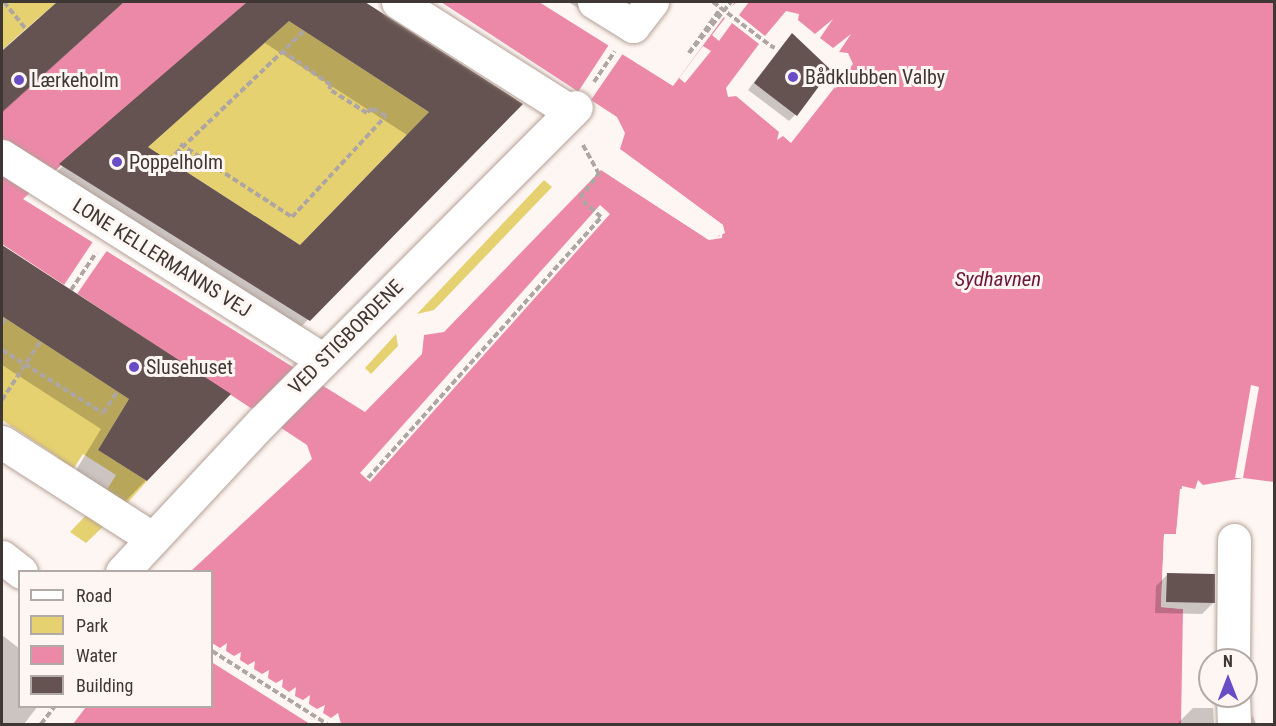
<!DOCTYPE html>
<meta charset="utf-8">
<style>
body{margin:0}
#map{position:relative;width:1276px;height:726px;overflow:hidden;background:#fef6f2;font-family:"Roboto Condensed",sans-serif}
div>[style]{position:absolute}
.green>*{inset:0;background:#e6d171}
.water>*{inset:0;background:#ed89a8}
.pier>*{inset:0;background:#fef6f2}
.shadow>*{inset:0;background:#0003}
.building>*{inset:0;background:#655351}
.path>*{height:4px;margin-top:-2px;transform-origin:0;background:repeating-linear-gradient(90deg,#aea6a2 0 6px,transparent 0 9px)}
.roads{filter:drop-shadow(0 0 2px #b3a097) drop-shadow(0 0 2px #b3a097)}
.minor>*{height:33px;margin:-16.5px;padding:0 16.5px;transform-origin:16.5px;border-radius:16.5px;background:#fff}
.path-bridge>*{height:4px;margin-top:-2px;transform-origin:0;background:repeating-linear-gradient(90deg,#aea6a2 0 6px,transparent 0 9px)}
.dots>*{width:16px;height:16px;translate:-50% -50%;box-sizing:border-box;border:3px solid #fef6f2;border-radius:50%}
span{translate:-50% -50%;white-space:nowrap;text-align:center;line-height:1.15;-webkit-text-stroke:6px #fef6f2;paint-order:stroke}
.poi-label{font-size:20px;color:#3f3733}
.left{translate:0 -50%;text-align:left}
.street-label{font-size:20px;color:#3f3733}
.water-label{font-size:21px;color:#6e153a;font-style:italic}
.frame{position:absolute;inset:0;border:3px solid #3f3733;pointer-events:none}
.legend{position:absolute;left:18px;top:570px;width:195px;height:138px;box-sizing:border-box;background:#fef6f2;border:2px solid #b2aaa6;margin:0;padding:8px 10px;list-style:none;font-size:18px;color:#3f3733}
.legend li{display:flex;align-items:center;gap:12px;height:30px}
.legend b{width:30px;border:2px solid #b2aaa6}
.north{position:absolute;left:1198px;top:648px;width:60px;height:60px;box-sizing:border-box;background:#fef6f2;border:2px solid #b2aaa6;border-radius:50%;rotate:0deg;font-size:16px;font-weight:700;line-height:24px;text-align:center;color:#3f3733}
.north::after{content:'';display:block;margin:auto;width:21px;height:27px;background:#684dc6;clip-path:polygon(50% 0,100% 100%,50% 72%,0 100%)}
</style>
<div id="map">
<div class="green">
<i style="clip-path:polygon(2px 2px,57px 2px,3px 49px)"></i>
<i style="clip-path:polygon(289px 21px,429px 112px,300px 245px,148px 147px)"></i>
<i style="clip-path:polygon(544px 180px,552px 187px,434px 310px,417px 314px)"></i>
<i style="clip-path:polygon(2px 316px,129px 399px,98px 450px,147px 481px,122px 509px,103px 496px,116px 475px,83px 454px,70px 474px,54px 464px,58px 457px,2px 420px)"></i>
<i style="clip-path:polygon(396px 334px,398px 346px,371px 374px,365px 368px)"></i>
<i style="clip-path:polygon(92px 509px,110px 520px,86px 543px,70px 532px)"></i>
</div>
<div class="water">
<i style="clip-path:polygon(124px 2px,247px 2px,23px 199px,365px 412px,422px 354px,424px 335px,444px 332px,601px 170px,709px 240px,725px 233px,723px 225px,620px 149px,625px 133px,617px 117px,441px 2px,539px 2px,673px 86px,735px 2px,1274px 2px,1274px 482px,1243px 478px,1203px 485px,1198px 480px,1195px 489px,1180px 489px,1176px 535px,1164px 535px,1161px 607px,1183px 609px,1181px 724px,73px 724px,86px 707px,212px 706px,212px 572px,191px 571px,312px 459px,307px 445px,2px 244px,2px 112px)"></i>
</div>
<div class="pier">
<i style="clip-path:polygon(737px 2px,749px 2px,739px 15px,765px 36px,786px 11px,799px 14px,798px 20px,815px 34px,833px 19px,820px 38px,833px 48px,851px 34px,839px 52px,848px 53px,853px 64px,791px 143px,783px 136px,777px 140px,779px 132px,736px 96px,728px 97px,726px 88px,759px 44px,732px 23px,719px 41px,712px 35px,725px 18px,721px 15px)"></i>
<i style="clip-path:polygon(610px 43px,624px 52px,591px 100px,578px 92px)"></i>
<i style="clip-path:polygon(703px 46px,711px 51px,685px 83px,679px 78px)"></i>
<i style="clip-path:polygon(620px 149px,723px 225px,722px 238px,709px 240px,601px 170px,711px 237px,720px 236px,721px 227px)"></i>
<i style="clip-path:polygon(600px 205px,610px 214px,370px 482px,360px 473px)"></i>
<i style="clip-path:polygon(94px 240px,108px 249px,77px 294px,64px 285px)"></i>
<i style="clip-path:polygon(1251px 385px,1259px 387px,1243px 478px,1235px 478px)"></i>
<i style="clip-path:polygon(1182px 486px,1195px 489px,1183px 490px,1178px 536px,1167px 537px,1164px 604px,1183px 609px,1161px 607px,1164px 534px,1176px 534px)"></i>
<i style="clip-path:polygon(212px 634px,212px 643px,220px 648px,227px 643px,226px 651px,234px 656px,241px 652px,240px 660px,248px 665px,255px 661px,254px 669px,262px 674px,269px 670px,268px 678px,276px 683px,283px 679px,282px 687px,289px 692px,296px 687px,295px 696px,303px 700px,310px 695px,309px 704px,317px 709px,325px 705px,323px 713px,331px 718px,338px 713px,341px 724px,310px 724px,213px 663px)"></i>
</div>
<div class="shadow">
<i style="clip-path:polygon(59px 2px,124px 2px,2px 113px,2px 50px)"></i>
<i style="clip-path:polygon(evenodd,249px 2px,360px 2px,521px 104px,285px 343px,38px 188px,249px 2px,265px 43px,407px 135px,300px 247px,147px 148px,265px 43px)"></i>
<i style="clip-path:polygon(568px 2px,618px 2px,599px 20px)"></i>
<i style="clip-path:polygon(786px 41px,795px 115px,789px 121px,748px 90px)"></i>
<i style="clip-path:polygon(2px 247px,229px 394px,117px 510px,70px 480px,101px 429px,2px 365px)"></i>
<i style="clip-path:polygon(1168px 574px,1213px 603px,1202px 614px,1155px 613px,1156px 586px)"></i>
<i style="clip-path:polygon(2px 635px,20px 649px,20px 706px,38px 706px,24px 724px,2px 724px)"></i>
<i style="clip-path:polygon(1193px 708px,1213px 708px,1214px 724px,1177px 724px)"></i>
<i style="clip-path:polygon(1253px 716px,1256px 724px,1246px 724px,1247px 722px)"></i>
</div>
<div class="building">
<i style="clip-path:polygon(57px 2px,124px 2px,2px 112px,2px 51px)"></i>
<i style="clip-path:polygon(evenodd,247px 2px,365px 2px,523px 104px,310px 321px,59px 164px,247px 2px,289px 21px,429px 112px,300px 245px,148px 147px,289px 21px)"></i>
<i style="clip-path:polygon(792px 33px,831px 70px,797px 116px,754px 83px)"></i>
<i style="clip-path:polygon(2px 245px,231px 394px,147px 481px,98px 450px,129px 399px,2px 316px)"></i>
<i style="clip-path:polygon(1167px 573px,1215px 574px,1215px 603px,1166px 602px)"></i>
</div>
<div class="path">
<i style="left:4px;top:2px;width:35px;rotate:51deg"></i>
<i style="left:771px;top:46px;width:4px;rotate:27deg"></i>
<i style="left:689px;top:53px;width:66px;rotate:-50.5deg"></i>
<i style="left:689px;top:53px;width:55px;rotate:-54.6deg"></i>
<i style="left:594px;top:82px;width:37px;rotate:-56deg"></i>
<i style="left:180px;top:144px;width:134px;rotate:33.1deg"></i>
<i style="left:292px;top:217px;width:138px;rotate:-47.1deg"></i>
<i style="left:386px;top:116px;width:16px;rotate:-150deg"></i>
<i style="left:372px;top:108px;width:7px;rotate:135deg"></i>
<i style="left:367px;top:113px;width:45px;rotate:-147.7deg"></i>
<i style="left:329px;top:89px;width:4px;rotate:-63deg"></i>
<i style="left:331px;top:85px;width:60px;rotate:-145.2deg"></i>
<i style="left:169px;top:160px;width:187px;rotate:-43.7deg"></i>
<i style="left:71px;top:290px;width:45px;rotate:-56deg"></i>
<i style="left:2px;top:324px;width:7px;rotate:-63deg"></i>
<i style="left:2px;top:350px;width:119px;rotate:32deg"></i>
<i style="left:103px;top:413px;width:25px;rotate:-56deg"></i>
<i style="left:2px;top:400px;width:69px;rotate:-56.8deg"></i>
<i style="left:368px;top:478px;width:350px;rotate:-48.2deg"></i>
<i style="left:601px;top:217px;width:28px;rotate:-138deg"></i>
<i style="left:580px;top:198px;width:31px;rotate:-52deg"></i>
<i style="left:599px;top:174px;width:35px;rotate:-119deg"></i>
<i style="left:212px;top:651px;width:136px;rotate:32.4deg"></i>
<i style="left:41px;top:724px;width:23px;rotate:-52deg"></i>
</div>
<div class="roads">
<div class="minor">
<i style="left:398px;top:2px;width:205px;rotate:32.4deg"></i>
<i style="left:594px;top:2px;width:46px;rotate:31.6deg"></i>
<i style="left:633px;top:26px;width:31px;rotate:-52deg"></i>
<i style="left:2px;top:156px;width:380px;rotate:32.4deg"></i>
<i style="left:2px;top:442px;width:179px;rotate:32.7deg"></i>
<i style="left:2px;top:557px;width:24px;rotate:38deg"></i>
<i style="left:122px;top:572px;width:207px;rotate:-47deg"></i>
<i style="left:263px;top:421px;width:443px;rotate:-45.1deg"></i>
<i style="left:1233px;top:660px;width:120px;rotate:-89.5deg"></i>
<i style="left:1233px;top:696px;width:28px;rotate:88deg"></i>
</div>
</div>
<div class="path-bridge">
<i style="left:713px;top:2px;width:73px;rotate:37.2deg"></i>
</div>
<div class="dots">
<i style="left:793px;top:77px;background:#684dc6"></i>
<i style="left:19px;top:80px;background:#684dc6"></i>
<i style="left:117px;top:162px;background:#684dc6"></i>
<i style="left:134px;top:367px;background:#684dc6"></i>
</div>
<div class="poi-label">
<span class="left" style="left:805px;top:77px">Bådklubben Valby</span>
<span class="left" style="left:31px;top:80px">Lærkeholm</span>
<span class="left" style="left:129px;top:162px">Poppelholm</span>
<span class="left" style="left:146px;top:367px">Slusehuset</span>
</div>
<div class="street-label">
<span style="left:162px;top:258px;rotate:32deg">LONE KELLERMANNS VEJ</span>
<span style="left:346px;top:337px;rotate:-45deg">VED STIGBORDENE</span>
</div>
<div class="water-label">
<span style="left:998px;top:279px">Sydhavnen</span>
</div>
<div class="frame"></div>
<ul class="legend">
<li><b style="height:8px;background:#fff"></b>Road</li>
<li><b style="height:16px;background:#e6d171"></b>Park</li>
<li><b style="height:16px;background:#ed89a8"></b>Water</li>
<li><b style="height:16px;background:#655351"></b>Building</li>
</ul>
<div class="north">N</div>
</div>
